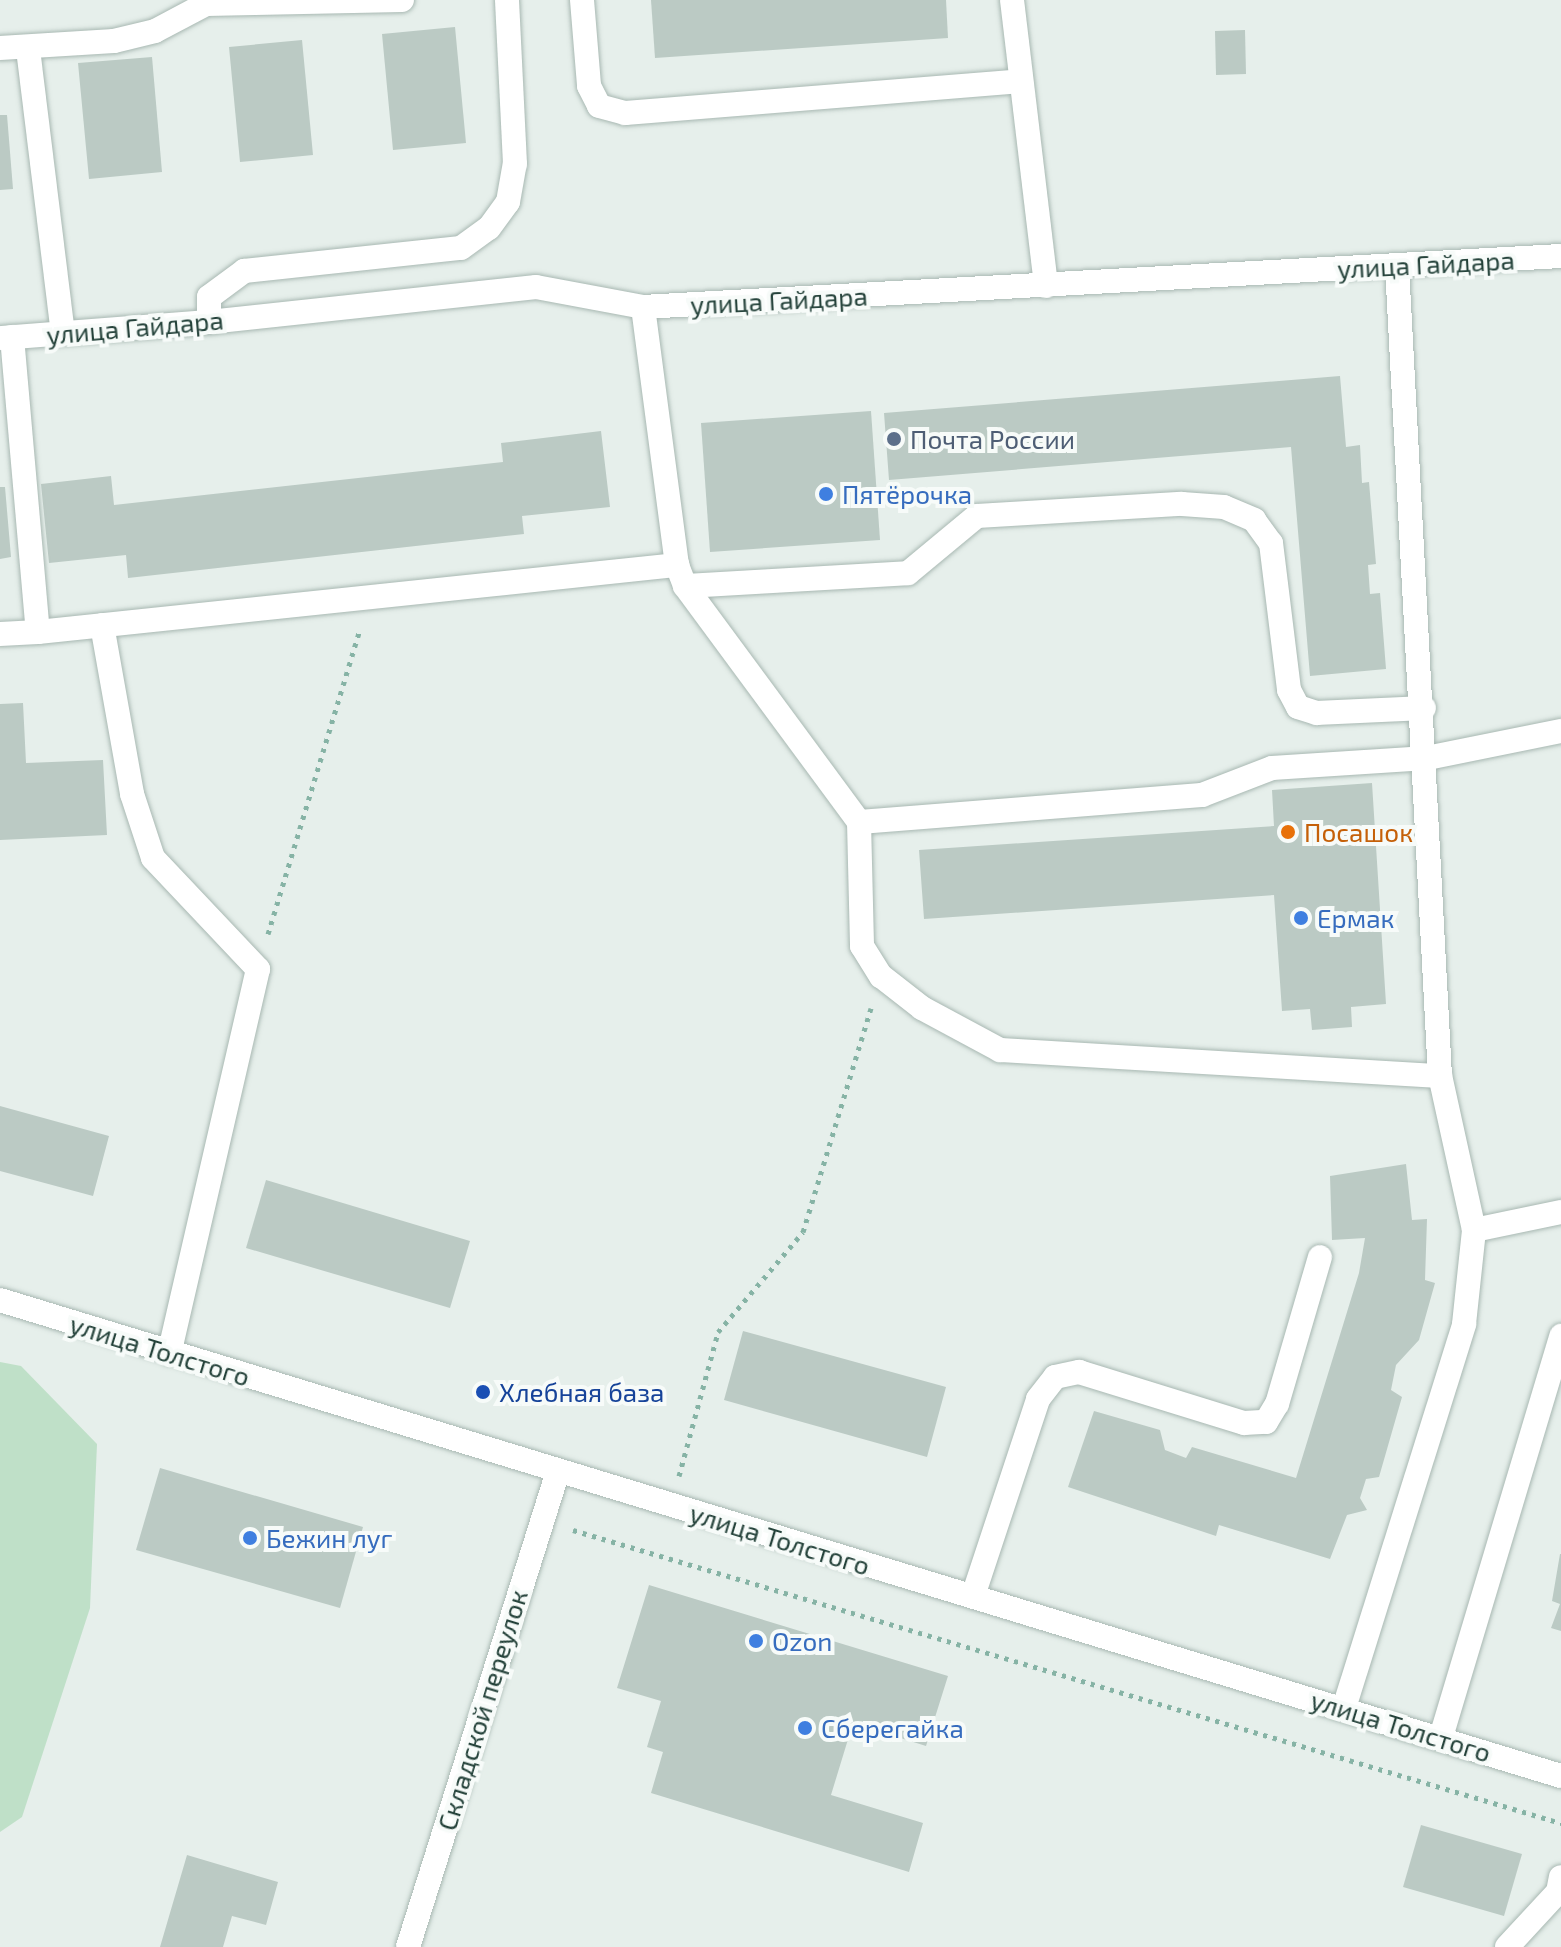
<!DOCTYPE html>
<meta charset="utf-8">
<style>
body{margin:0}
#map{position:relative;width:1561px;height:1947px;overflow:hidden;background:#e6efeb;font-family:"Exo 2",sans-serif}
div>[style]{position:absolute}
.green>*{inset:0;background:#bfe0c8}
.building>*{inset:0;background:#bbcac4}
.path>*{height:5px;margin-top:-2.5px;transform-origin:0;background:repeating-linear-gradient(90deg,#86b3a5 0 4px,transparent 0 10px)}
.roads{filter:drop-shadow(0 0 2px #a8b8b2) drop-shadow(0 0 2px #a8b8b2)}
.lane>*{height:24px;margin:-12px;padding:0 12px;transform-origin:12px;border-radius:12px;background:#fff}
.street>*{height:24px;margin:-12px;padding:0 12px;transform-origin:12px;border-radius:12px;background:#fff}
.secondary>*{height:24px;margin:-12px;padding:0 12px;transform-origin:12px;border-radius:12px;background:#fff}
.dots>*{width:22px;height:22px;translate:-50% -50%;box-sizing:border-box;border:4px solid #f7fbf9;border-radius:50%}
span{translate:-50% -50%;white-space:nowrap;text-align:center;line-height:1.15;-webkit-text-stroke:8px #f7fbf9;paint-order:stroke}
.street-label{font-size:26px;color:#24423a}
.service-label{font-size:26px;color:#4e5e75}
.left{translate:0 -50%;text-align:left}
.shop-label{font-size:26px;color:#366cbe}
.food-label{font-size:26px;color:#c56008}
.transit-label{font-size:26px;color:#164399}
</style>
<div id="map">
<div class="green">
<i style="clip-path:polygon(0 1362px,21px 1366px,97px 1444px,90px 1608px,22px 1817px,0 1832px)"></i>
</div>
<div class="building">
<i style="clip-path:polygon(651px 0,946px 0,948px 38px,655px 58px)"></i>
<i style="clip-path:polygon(455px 27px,466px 143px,393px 150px,382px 34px)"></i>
<i style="clip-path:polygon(1245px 30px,1246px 74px,1216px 75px,1215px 31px)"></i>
<i style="clip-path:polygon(302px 40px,313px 155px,240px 162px,229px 47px)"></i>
<i style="clip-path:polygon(152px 57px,162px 172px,89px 179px,78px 63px)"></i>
<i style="clip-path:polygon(0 115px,7px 115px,13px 189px,0 190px)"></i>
<i style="clip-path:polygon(1340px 376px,1346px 447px,1360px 445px,1362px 483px,1369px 482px,1376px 564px,1368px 565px,1370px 594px,1380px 593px,1386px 669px,1310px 676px,1291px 447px,889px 480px,884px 413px)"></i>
<i style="clip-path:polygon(871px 411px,880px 540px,710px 552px,701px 423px)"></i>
<i style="clip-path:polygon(601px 431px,610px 507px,522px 516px,524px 534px,128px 578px,126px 555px,49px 563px,41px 484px,111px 476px,114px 505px,503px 462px,501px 443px)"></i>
<i style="clip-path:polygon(0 487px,5px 487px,11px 557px,0 559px)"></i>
<i style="clip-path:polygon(23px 703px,26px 763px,103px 760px,107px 835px,0 840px,0 704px)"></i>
<i style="clip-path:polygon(1372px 783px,1386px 1004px,1351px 1007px,1352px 1027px,1312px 1030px,1310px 1009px,1282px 1011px,1274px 895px,924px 919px,919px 850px,1274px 826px,1272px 790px)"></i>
<i style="clip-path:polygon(0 1106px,109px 1136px,93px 1196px,0 1171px)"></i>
<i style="clip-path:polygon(1406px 1164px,1412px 1220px,1427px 1219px,1425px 1280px,1435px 1283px,1419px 1340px,1396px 1365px,1391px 1390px,1402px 1397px,1379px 1477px,1366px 1479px,1360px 1498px,1367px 1510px,1347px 1515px,1330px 1559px,1219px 1525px,1216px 1536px,1068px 1487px,1094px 1411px,1160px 1430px,1165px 1450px,1186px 1458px,1192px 1447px,1296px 1478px,1359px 1273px,1365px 1238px,1332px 1240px,1330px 1176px)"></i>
<i style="clip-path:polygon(266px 1180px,470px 1241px,450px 1308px,246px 1248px)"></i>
<i style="clip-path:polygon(743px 1331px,946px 1387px,927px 1457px,724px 1400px)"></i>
<i style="clip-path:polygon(160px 1468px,363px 1527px,340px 1608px,136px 1550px)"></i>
<i style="clip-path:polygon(1560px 1554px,1561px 1554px,1561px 1631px,1551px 1628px,1560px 1604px,1552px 1601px)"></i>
<i style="clip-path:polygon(649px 1585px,948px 1676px,926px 1746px,853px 1723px,831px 1795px,923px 1823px,909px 1872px,651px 1793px,663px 1752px,647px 1747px,661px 1701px,617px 1688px)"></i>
<i style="clip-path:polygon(1421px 1825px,1522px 1854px,1504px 1916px,1403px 1887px)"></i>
<i style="clip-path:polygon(187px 1855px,278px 1882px,266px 1925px,232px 1916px,223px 1947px,160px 1947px)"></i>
</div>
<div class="path">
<i style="left:268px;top:934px;width:318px;rotate:-73.2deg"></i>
<i style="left:679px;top:1476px;width:149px;rotate:-74.8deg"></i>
<i style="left:718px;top:1332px;width:131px;rotate:-49.6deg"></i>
<i style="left:803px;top:1232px;width:234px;rotate:-73.1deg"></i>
<i style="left:573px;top:1530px;width:1031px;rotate:16.52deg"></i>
</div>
<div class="roads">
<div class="lane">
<i style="left:582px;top:0;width:86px;rotate:85.3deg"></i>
<i style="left:589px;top:86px;width:22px;rotate:63deg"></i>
<i style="left:599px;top:106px;width:27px;rotate:15deg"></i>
<i style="left:625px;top:113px;width:395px;rotate:-4.6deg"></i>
<i style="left:1012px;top:0;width:288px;rotate:83.2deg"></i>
<i style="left:0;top:48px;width:114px;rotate:-3.5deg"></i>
<i style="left:114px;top:41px;width:42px;rotate:-13.7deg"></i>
<i style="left:155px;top:31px;width:58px;rotate:-27.9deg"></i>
<i style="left:206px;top:4px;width:196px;rotate:-1.2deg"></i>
<i style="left:28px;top:49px;width:286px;rotate:83deg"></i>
<i style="left:643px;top:307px;width:260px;rotate:82.5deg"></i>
<i style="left:677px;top:565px;width:22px;rotate:69deg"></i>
<i style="left:685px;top:586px;width:293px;rotate:53.6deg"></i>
<i style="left:859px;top:822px;width:344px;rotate:-4.5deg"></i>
<i style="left:1202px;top:795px;width:75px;rotate:-21.1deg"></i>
<i style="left:1272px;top:768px;width:155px;rotate:-3.7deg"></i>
<i style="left:1427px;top:758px;width:137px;rotate:-11.4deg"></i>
<i style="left:12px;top:337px;width:296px;rotate:85deg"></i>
<i style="left:38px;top:632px;width:643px;rotate:-5.99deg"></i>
<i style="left:685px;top:586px;width:223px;rotate:-3.3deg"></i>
<i style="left:908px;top:573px;width:89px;rotate:-39.6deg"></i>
<i style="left:977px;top:516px;width:205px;rotate:-3.4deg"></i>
<i style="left:1182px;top:504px;width:42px;rotate:4.1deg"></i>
<i style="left:1224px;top:507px;width:33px;rotate:23deg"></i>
<i style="left:1254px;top:520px;width:29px;rotate:54deg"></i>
<i style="left:1271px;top:543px;width:148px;rotate:83deg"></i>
<i style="left:1289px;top:690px;width:19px;rotate:62deg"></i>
<i style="left:1298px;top:707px;width:20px;rotate:18deg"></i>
<i style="left:1317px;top:713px;width:107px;rotate:-2.7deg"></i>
<i style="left:102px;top:625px;width:172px;rotate:79.9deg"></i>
<i style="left:132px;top:794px;width:67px;rotate:71.8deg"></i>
<i style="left:153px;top:858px;width:153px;rotate:46.6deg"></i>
<i style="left:258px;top:969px;width:394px;rotate:103deg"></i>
<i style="left:0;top:634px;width:38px;rotate:-3deg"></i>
<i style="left:859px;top:822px;width:124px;rotate:88.6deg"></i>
<i style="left:862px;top:946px;width:36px;rotate:58deg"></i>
<i style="left:881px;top:976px;width:52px;rotate:38deg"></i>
<i style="left:922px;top:1008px;width:89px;rotate:28.3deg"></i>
<i style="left:1000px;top:1050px;width:441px;rotate:3.4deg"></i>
<i style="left:1474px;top:1230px;width:89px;rotate:-11.7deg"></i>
<i style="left:973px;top:1596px;width:207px;rotate:-71.7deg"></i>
<i style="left:1038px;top:1399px;width:28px;rotate:-52deg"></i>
<i style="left:1055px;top:1377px;width:25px;rotate:-12deg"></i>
<i style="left:1079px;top:1372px;width:173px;rotate:17.2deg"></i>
<i style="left:1244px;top:1423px;width:22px;rotate:-3deg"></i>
<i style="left:1266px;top:1422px;width:21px;rotate:-59deg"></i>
<i style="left:1277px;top:1404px;width:153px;rotate:-73.7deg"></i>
<i style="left:1344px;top:1708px;width:402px;rotate:-72.6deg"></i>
<i style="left:1464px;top:1324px;width:95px;rotate:-83.9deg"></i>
<i style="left:1474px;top:1230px;width:158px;rotate:-102.4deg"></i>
<i style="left:1440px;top:1076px;width:811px;rotate:-93.04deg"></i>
<i style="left:1441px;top:1737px;width:419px;rotate:-73.3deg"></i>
<i style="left:1507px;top:1947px;width:75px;rotate:-47.2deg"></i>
<i style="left:1558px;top:1892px;width:15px;rotate:-79deg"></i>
</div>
<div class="street">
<i style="left:209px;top:322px;width:25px;rotate:-90deg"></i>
<i style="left:209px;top:297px;width:44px;rotate:-36.6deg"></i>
<i style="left:244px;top:271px;width:218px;rotate:-6.1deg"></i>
<i style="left:461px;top:248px;width:34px;rotate:-36deg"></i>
<i style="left:489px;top:228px;width:32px;rotate:-54deg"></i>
<i style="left:508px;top:202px;width:39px;rotate:-80deg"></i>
<i style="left:515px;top:164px;width:164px;rotate:-92.8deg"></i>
<i style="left:408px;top:1947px;width:497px;rotate:-72.5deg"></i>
</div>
<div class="secondary">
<i style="left:0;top:338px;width:210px;rotate:-4.4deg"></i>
<i style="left:209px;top:322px;width:329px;rotate:-6.1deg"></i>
<i style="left:536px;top:287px;width:109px;rotate:10.6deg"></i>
<i style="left:643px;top:307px;width:919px;rotate:-3.18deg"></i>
<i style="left:0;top:1300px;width:1632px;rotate:16.96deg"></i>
</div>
</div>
<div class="dots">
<i style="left:894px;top:439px;background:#5c6f8a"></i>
<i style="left:826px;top:494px;background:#3f7fe0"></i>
<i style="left:1288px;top:832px;background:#e8710a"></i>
<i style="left:1301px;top:918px;background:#3f7fe0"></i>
<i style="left:483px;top:1392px;background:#1a4fb4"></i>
<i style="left:250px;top:1538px;background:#3f7fe0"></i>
<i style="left:756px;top:1641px;background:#3f7fe0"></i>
<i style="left:805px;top:1728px;background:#3f7fe0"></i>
</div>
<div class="street-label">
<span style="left:1426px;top:264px;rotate:-3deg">улица Гайдара</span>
<span style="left:779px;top:300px;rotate:-3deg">улица Гайдара</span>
<span style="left:135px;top:327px;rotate:-5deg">улица Гайдара</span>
<span style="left:160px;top:1350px;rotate:17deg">улица Толстого</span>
<span style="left:780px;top:1539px;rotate:17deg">улица Толстого</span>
<span style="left:482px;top:1710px;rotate:-73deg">Складской переулок</span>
<span style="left:1401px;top:1726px;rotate:17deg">улица Толстого</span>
</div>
<div class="service-label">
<span class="left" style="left:910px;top:439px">Почта России</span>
</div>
<div class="shop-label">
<span class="left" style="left:842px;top:494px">Пятёрочка</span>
<span class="left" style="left:1317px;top:918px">Ермак</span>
<span class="left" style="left:266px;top:1538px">Бежин луг</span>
<span class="left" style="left:772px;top:1641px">Ozon</span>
<span class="left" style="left:821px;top:1728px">Сберегайка</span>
</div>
<div class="food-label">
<span class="left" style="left:1304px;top:832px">Посашок</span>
</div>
<div class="transit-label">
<span class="left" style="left:499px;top:1392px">Хлебная база</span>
</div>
</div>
